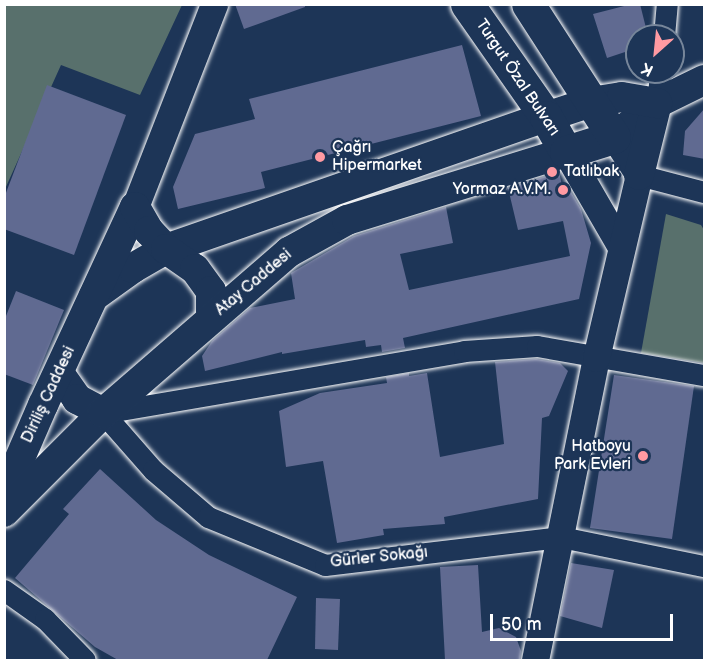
<!DOCTYPE html>
<meta charset="utf-8">
<style>
body{margin:0}
#map{position:relative;width:709px;height:665px;overflow:hidden;background:#1d3557;font-family:"Balsamiq Sans",sans-serif}
div>[style]{position:absolute}
.green>*{inset:0;background:#58706c}
.building>*{inset:0;background:#606a91}
.roads{filter:drop-shadow(0 0 2px #fff) drop-shadow(0 0 2px #fff)}
.minor>*{height:21px;margin:-10.5px;padding:0 10.5px;transform-origin:10.5px;border-radius:10.5px;background:#1d3557}
.tertiary>*{height:27px;margin:-13.5px;padding:0 13.5px;transform-origin:13.5px;border-radius:13.5px;background:#1d3557}
.secondary>*{height:30px;margin:-15px;padding:0 15px;transform-origin:15px;border-radius:15px;background:#1d3557}
.primary>*{height:33px;margin:-16.5px;padding:0 16.5px;transform-origin:16.5px;border-radius:16.5px;background:#1d3557}
.dots>*{width:16px;height:16px;translate:-50% -50%;box-sizing:border-box;border:3px solid #1d3557;border-radius:50%}
span{translate:-50% -50%;white-space:nowrap;text-align:center;line-height:1.15;-webkit-text-stroke:4.5px #1d3557;paint-order:stroke}
.street-label{font-size:16px;color:#fff}
.poi-label{font-size:16px;color:#fff}
.left{translate:0 -50%;text-align:left}
.right{translate:-100% -50%;text-align:right}
.frame{position:absolute;inset:0;border:6px solid #fff;pointer-events:none}
.north{position:absolute;left:625px;top:24px;width:60px;height:60px;box-sizing:border-box;background:#1d3557;border:2px solid #77869a;border-radius:50%;rotate:207deg;font-size:16px;font-weight:700;line-height:24px;text-align:center;color:#fff}
.north::after{content:'';display:block;margin:auto;width:21px;height:27px;background:#ff9aa2;clip-path:polygon(50% 0,100% 100%,50% 72%,0 100%)}
.scale{position:absolute;left:490px;top:614px;width:183px;height:27px;box-sizing:border-box;border:3px solid #fff;border-top:0;padding-left:8px;font-size:18px;line-height:21px;white-space:nowrap;color:#fff;-webkit-text-stroke:4px #1d3557;paint-order:stroke}
</style>
<div id="map">
<div class="green">
<i style="clip-path:polygon(5px 5px,182px 5px,140px 95px,61px 65px,5px 189px)"></i>
<i style="clip-path:polygon(666px 214px,701px 225px,704px 230px,704px 363px,641px 353px)"></i>
</div>
<div class="building">
<i style="clip-path:polygon(235px 4px,305px 4px,305px 7px,244px 29px)"></i>
<i style="clip-path:polygon(632px 4px,640px 4px,648px 36px,637px 36px,637px 48px,607px 58px,593px 14px)"></i>
<i style="clip-path:polygon(462px 45px,481px 116px,261px 172px,265px 188px,178px 209px,173px 187px,195px 134px,255px 119px,249px 99px)"></i>
<i style="clip-path:polygon(47px 85px,126px 115px,74px 255px,4px 229px,4px 198px)"></i>
<i style="clip-path:polygon(705px 108px,705px 159px,683px 155px,685px 131px)"></i>
<i style="clip-path:polygon(559px 172px,563px 190px,571px 192px,581px 209px,591px 243px,579px 299px,403px 338px,405px 348px,382px 352px,381px 345px,366px 347px,365px 340px,282px 354px,282px 352px,205px 371px,202px 356px,212px 341px,250px 308px,295px 299px,291px 273px,354px 236px,446px 207px,453px 243px,400px 254px,409px 290px,570px 256px,563px 221px,518px 230px,508px 188px)"></i>
<i style="clip-path:polygon(16px 291px,64px 310px,33px 385px,4px 374px,4px 321px)"></i>
<i style="clip-path:polygon(536px 359px,560px 363px,568px 371px,549px 416px,542px 418px,538px 499px,444px 517px,445px 524px,383px 529px,384px 535px,337px 543px,323px 461px,286px 467px,279px 411px,320px 393px,387px 383px,386px 377px,409px 373px,409px 376px,427px 373px,440px 457px,504px 444px,495px 362px)"></i>
<i style="clip-path:polygon(614px 375px,694px 386px,672px 539px,590px 528px)"></i>
<i style="clip-path:polygon(100px 469px,156px 520px,209px 555px,297px 597px,267px 660px,118px 660px,95px 647px,15px 578px,69px 514px,63px 509px)"></i>
<i style="clip-path:polygon(571px 563px,614px 570px,602px 628px,560px 616px)"></i>
<i style="clip-path:polygon(478px 565px,482px 632px,499px 628px,516px 637px,521px 651px,520px 660px,445px 660px,440px 567px)"></i>
<i style="clip-path:polygon(316px 598px,340px 599px,338px 650px,315px 649px)"></i>
</div>
<div class="roads">
<div class="minor">
<i style="left:664px;top:36px;width:32px;rotate:-85deg"></i>
<i style="left:657px;top:103px;width:31px;rotate:-84deg"></i>
<i style="left:639px;top:175px;width:67px;rotate:14.7deg"></i>
<i style="left:103px;top:413px;width:76px;rotate:48.7deg"></i>
<i style="left:153px;top:470px;width:72px;rotate:40.5deg"></i>
<i style="left:208px;top:517px;width:126px;rotate:22.3deg"></i>
<i style="left:325px;top:565px;width:238px;rotate:-6.8deg"></i>
<i style="left:561px;top:537px;width:146px;rotate:11.5deg"></i>
<i style="left:103px;top:413px;width:366px;rotate:-9.7deg"></i>
<i style="left:464px;top:351px;width:73px;rotate:-3.9deg"></i>
<i style="left:537px;top:346px;width:169px;rotate:9.9deg"></i>
<i style="left:4px;top:590px;width:50px;rotate:35.3deg"></i>
<i style="left:45px;top:619px;width:57px;rotate:45.7deg"></i>
</div>
<div class="tertiary">
<i style="left:566px;top:152px;width:110px;rotate:59.9deg"></i>
<i style="left:135px;top:207px;width:218px;rotate:-68.7deg"></i>
<i style="left:535px;top:660px;width:308px;rotate:-78.6deg"></i>
<i style="left:596px;top:358px;width:188px;rotate:-76.8deg"></i>
<i style="left:639px;top:175px;width:45px;rotate:-123.3deg"></i>
</div>
<div class="secondary">
<i style="left:614px;top:137px;width:55px;rotate:-38.3deg"></i>
<i style="left:657px;top:103px;width:52px;rotate:-26.1deg"></i>
<i style="left:639px;top:175px;width:74px;rotate:-76deg"></i>
<i style="left:94px;top:296px;width:48px;rotate:-35.7deg"></i>
<i style="left:133px;top:268px;width:38px;rotate:-30deg"></i>
<i style="left:166px;top:249px;width:402px;rotate:-19.2deg"></i>
<i style="left:546px;top:117px;width:47px;rotate:-18.4deg"></i>
<i style="left:591px;top:102px;width:31px;rotate:-9deg"></i>
<i style="left:622px;top:97px;width:36px;rotate:10deg"></i>
<i style="left:59px;top:373px;width:32px;rotate:55deg"></i>
<i style="left:77px;top:399px;width:30px;rotate:28deg"></i>
<i style="left:4px;top:495px;width:98px;rotate:-66.6deg"></i>
<i style="left:43px;top:405px;width:218px;rotate:-65.1deg"></i>
<i style="left:135px;top:207px;width:28px;rotate:60deg"></i>
<i style="left:149px;top:231px;width:25px;rotate:47deg"></i>
<i style="left:166px;top:249px;width:35px;rotate:35deg"></i>
<i style="left:195px;top:269px;width:27px;rotate:54deg"></i>
<i style="left:211px;top:291px;width:27px;rotate:90deg"></i>
<i style="left:4px;top:512px;width:140px;rotate:-45deg"></i>
<i style="left:103px;top:413px;width:246px;rotate:-40.9deg"></i>
<i style="left:289px;top:252px;width:66px;rotate:-28.9deg"></i>
<i style="left:347px;top:220px;width:229px;rotate:-17.2deg"></i>
</div>
<div class="primary">
<i style="left:467px;top:4px;width:138px;rotate:55deg"></i>
<i style="left:546px;top:117px;width:40px;rotate:60.3deg"></i>
<i style="left:566px;top:152px;width:50px;rotate:-17.4deg"></i>
<i style="left:614px;top:137px;width:158px;rotate:-122.9deg"></i>
</div>
</div>
<div class="dots">
<i style="left:320px;top:157px;background:#ff9aa2"></i>
<i style="left:552px;top:172px;background:#ff9aa2"></i>
<i style="left:563px;top:190px;background:#ff9aa2"></i>
<i style="left:643px;top:456px;background:#ff9aa2"></i>
</div>
<div class="street-label">
<span style="left:517px;top:78px;rotate:56deg">Turgut Özal Bulvarı</span>
<span style="left:254px;top:283px;rotate:-40deg">Atay Caddesi</span>
<span style="left:49px;top:395px;rotate:-65deg">Diriliş Caddesi</span>
<span style="left:379px;top:558px;rotate:-6deg">Gürler Sokağı</span>
</div>
<div class="poi-label">
<span class="left" style="left:332px;top:157px">Çağrı<br>Hipermarket</span>
<span class="left" style="left:564px;top:172px">Tatlıbak</span>
<span class="right" style="left:551px;top:190px">Yormaz A.V.M.</span>
<span class="right" style="left:631px;top:456px">Hatboyu<br>Park Evleri</span>
</div>
<div class="frame"></div>
<div class="north">K</div>
<div class="scale">50 m</div>
</div>
